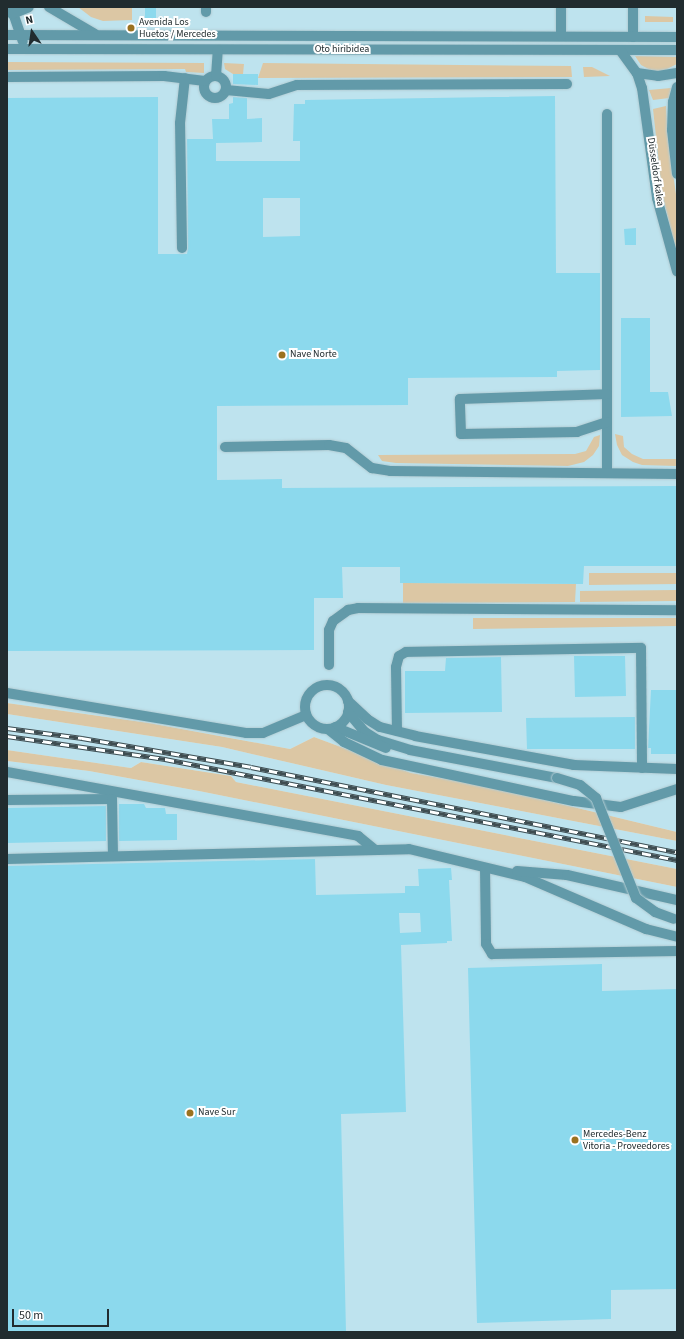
<!DOCTYPE html>
<meta charset="utf-8">
<style>
body{margin:0}
#map{position:relative;width:684px;height:1339px;overflow:hidden;background:#d2eff7;font-family:"Source Sans 3",sans-serif}
div>[style]{position:absolute}
.built>*{inset:0;background:#bee3ee}
.green>*{inset:0;background:#dcc7a4}
.building>*{inset:0;background:#8cd9ed}
.roads{filter:drop-shadow(0 0 1px #b2ccd3) drop-shadow(0 0 1px #b2ccd3)}
.minor>*{height:10px;margin:-5px;padding:0 5px;transform-origin:5px;border-radius:5px;background:#629aa9}
.minor>.ring{margin:-5px;padding:0;box-sizing:content-box;background:none;border:10px solid #629aa9;border-radius:50%}
.rail>*{height:4.5px;margin-top:-2.25px;transform-origin:0;background:repeating-linear-gradient(90deg,#fff 0 9px,#3f4d51 0 18px);box-sizing:border-box;border-block:1px solid #3f4d51}
.bridges{filter:drop-shadow(0 0 1px #b2ccd3) drop-shadow(0 0 1px #b2ccd3)}
.minor-bridge>*{height:10px;margin:-5px;padding:0 5px;transform-origin:5px;border-radius:5px;background:#629aa9}
.dots>*{width:11px;height:11px;translate:-50% -50%;box-sizing:border-box;border:2px solid #fff;border-radius:50%}
span{translate:-50% -50%;white-space:nowrap;text-align:center;line-height:1.15;-webkit-text-stroke:4px #fff;paint-order:stroke}
.poi-label{font-size:10px;color:#212c2f}
.left{translate:0 -50%;text-align:left}
.street-label{font-size:10px;color:#212c2f}
.frame{position:absolute;inset:0;border:8px solid #212c2f;pointer-events:none}
.north{position:absolute;left:12px;top:12px;width:40px;height:40px;-webkit-text-stroke:3px #fff;paint-order:stroke;rotate:347deg;font-size:11px;font-weight:700;line-height:16px;text-align:center;color:#212c2f}
.north::after{content:'';display:block;margin:auto;width:14px;height:18px;background:#212c2f;clip-path:polygon(50% 0,100% 100%,50% 72%,0 100%)}
.scale{position:absolute;left:12px;top:1309px;width:97px;height:18px;box-sizing:border-box;border:2px solid #212c2f;border-top:0;padding-left:5px;font-size:12px;line-height:14px;white-space:nowrap;color:#212c2f;-webkit-text-stroke:3px #fff;paint-order:stroke}
</style>
<div id="map">
<div class="built">
<i style="clip-path:polygon(7px 7px,677px 7px,677px 832px,482px 785px,411px 773px,314px 737px,290px 749px,149px 723px,7px 703px)"></i>
<i style="clip-path:polygon(7px 714px,222px 747px,386px 785px,677px 841px,677px 869px,236px 782px,231px 776px,141px 762px,131px 768px,7px 750px)"></i>
<i style="clip-path:polygon(7px 761px,89px 771px,199px 791px,677px 887px,677px 1332px,7px 1332px)"></i>
</div>
<div class="green">
<i style="clip-path:polygon(78px 7px,132px 7px,132px 20px,103px 21px,91px 17px)"></i>
<i style="clip-path:polygon(645px 16px,673px 17px,673px 22px,645px 22px)"></i>
<i style="clip-path:polygon(635px 56px,677px 57px,677px 64px,663px 71px,654px 72px,641px 65px)"></i>
<i style="clip-path:polygon(7px 62px,204px 63px,204px 73px,186px 72px,185px 69px,7px 70px)"></i>
<i style="clip-path:polygon(224px 63px,244px 64px,243px 74px,233px 74px,225px 69px)"></i>
<i style="clip-path:polygon(263px 63px,571px 66px,572px 77px,258px 78px)"></i>
<i style="clip-path:polygon(583px 67px,592px 67px,610px 76px,584px 77px)"></i>
<i style="clip-path:polygon(671px 88px,669px 98px,653px 100px,649px 90px)"></i>
<i style="clip-path:polygon(666px 106px,668px 139px,677px 201px,677px 256px,662px 193px,653px 109px)"></i>
<i style="clip-path:polygon(615px 434px,623px 436px,624px 447px,632px 454px,643px 459px,677px 459px,677px 466px,642px 465px,633px 462px,622px 455px,617px 445px)"></i>
<i style="clip-path:polygon(600px 435px,599px 446px,593px 455px,584px 462px,568px 466px,396px 463px,382px 461px,378px 455px,575px 454px,586px 451px,594px 437px)"></i>
<i style="clip-path:polygon(589px 573px,677px 573px,677px 584px,589px 585px)"></i>
<i style="clip-path:polygon(403px 583px,576px 584px,575px 602px,403px 603px)"></i>
<i style="clip-path:polygon(677px 590px,677px 601px,580px 602px,580px 591px)"></i>
<i style="clip-path:polygon(473px 618px,677px 618px,677px 626px,473px 629px)"></i>
<i style="clip-path:polygon(7px 703px,149px 723px,290px 749px,314px 737px,411px 773px,482px 785px,677px 832px,677px 841px,386px 785px,222px 747px,7px 714px)"></i>
<i style="clip-path:polygon(7px 750px,131px 768px,141px 762px,231px 776px,236px 782px,677px 869px,677px 887px,199px 791px,89px 771px,7px 761px)"></i>
</div>
<div class="building">
<i style="clip-path:polygon(145px 7px,156px 7px,156px 20px,145px 20px)"></i>
<i style="clip-path:polygon(233px 74px,258px 74px,258px 85px,233px 84px)"></i>
<i style="clip-path:polygon(evenodd,555px 96px,556px 273px,600px 273px,600px 370px,557px 371px,557px 377px,408px 378px,408px 405px,217px 406px,217px 480px,282px 479px,282px 488px,677px 486px,677px 566px,584px 566px,583px 584px,400px 583px,400px 567px,342px 567px,343px 598px,314px 598px,314px 650px,7px 651px,7px 98px,158px 97px,158px 254px,187px 254px,188px 248px,187px 139px,213px 139px,212px 119px,229px 119px,229px 104px,233px 103px,233px 97px,247px 98px,247px 119px,262px 118px,262px 142px,216px 143px,216px 161px,300px 161px,300px 141px,293px 141px,294px 104px,305px 104px,305px 100px,555px 96px,263px 198px,300px 198px,300px 236px,263px 237px,263px 198px)"></i>
<i style="clip-path:polygon(636px 228px,636px 245px,625px 245px,624px 229px)"></i>
<i style="clip-path:polygon(621px 318px,650px 318px,650px 392px,668px 392px,672px 416px,621px 417px)"></i>
<i style="clip-path:polygon(574px 656px,625px 656px,626px 696px,575px 697px)"></i>
<i style="clip-path:polygon(501px 657px,502px 712px,405px 713px,405px 671px,445px 671px,446px 658px)"></i>
<i style="clip-path:polygon(651px 690px,677px 690px,677px 754px,651px 754px,651px 748px,648px 748px)"></i>
<i style="clip-path:polygon(635px 717px,635px 749px,527px 749px,526px 718px)"></i>
<i style="clip-path:polygon(119px 804px,144px 804px,146px 808px,165px 808px,166px 814px,177px 814px,177px 840px,119px 841px)"></i>
<i style="clip-path:polygon(106px 806px,106px 841px,7px 843px,7px 808px)"></i>
<i style="clip-path:polygon(evenodd,315px 859px,316px 895px,405px 893px,405px 886px,419px 886px,418px 869px,451px 868px,452px 880px,449px 880px,452px 941px,447px 941px,447px 943px,401px 945px,406px 1112px,341px 1114px,346px 1332px,7px 1332px,7px 866px,315px 859px,399px 913px,420px 913px,421px 932px,400px 933px,399px 913px)"></i>
<i style="clip-path:polygon(602px 964px,602px 991px,677px 989px,677px 1289px,611px 1290px,611px 1319px,477px 1323px,468px 968px)"></i>
</div>
<div class="roads">
<div class="minor">
<i style="left:11px;top:7px;width:36px;rotate:71deg"></i>
<i style="left:49px;top:7px;width:53px;rotate:30.4deg"></i>
<i style="left:206px;top:7px;width:5px;rotate:90deg"></i>
<i style="left:633px;top:7px;width:30px;rotate:90deg"></i>
<i style="left:12px;top:14px;width:18px;rotate:-22deg"></i>
<i style="left:7px;top:35px;width:670px;rotate:0.17deg"></i>
<i style="left:561px;top:36px;width:29px;rotate:-90deg"></i>
<i style="left:7px;top:49px;width:670px;rotate:0.09deg"></i>
<i style="left:620px;top:50px;width:29px;rotate:54deg"></i>
<i style="left:637px;top:73px;width:16px;rotate:72deg"></i>
<i style="left:642px;top:88px;width:111px;rotate:82.2deg"></i>
<i style="left:657px;top:198px;width:76px;rotate:74.7deg"></i>
<i style="left:637px;top:73px;width:21px;rotate:8deg"></i>
<i style="left:658px;top:76px;width:19px;rotate:-9deg"></i>
<i class="ring" style="left:204px;top:76px;width:12px;height:12px"></i>
<i style="left:216px;top:76px;width:26px;rotate:-86deg"></i>
<i style="left:7px;top:77px;width:157px;rotate:-0.4deg"></i>
<i style="left:164px;top:76px;width:41px;rotate:7deg"></i>
<i style="left:677px;top:87px;width:16px;rotate:105deg"></i>
<i style="left:673px;top:102px;width:28px;rotate:92deg"></i>
<i style="left:672px;top:130px;width:44px;rotate:83.5deg"></i>
<i style="left:226px;top:90px;width:43px;rotate:5.3deg"></i>
<i style="left:269px;top:94px;width:29px;rotate:-18deg"></i>
<i style="left:297px;top:85px;width:270px;rotate:-0.2deg"></i>
<i style="left:607px;top:114px;width:359px;rotate:90deg"></i>
<i style="left:182px;top:248px;width:125px;rotate:-90.9deg"></i>
<i style="left:180px;top:123px;width:45px;rotate:-83.7deg"></i>
<i style="left:607px;top:422px;width:32px;rotate:162deg"></i>
<i style="left:577px;top:432px;width:116px;rotate:179deg"></i>
<i style="left:461px;top:434px;width:35px;rotate:-92deg"></i>
<i style="left:460px;top:399px;width:147px;rotate:-1.9deg"></i>
<i style="left:225px;top:447px;width:104px;rotate:-1.1deg"></i>
<i style="left:329px;top:445px;width:17px;rotate:10deg"></i>
<i style="left:346px;top:448px;width:33px;rotate:38deg"></i>
<i style="left:372px;top:468px;width:18px;rotate:9deg"></i>
<i style="left:390px;top:471px;width:287px;rotate:0.6deg"></i>
<i style="left:329px;top:665px;width:35px;rotate:-90deg"></i>
<i style="left:329px;top:630px;width:10px;rotate:-66deg"></i>
<i style="left:333px;top:621px;width:19px;rotate:-36deg"></i>
<i style="left:348px;top:610px;width:10px;rotate:-11deg"></i>
<i style="left:358px;top:608px;width:319px;rotate:0.4deg"></i>
<i class="ring" style="left:305px;top:685px;width:34px;height:34px"></i>
<i style="left:7px;top:693px;width:242px;rotate:9.5deg"></i>
<i style="left:246px;top:733px;width:17px"></i>
<i style="left:263px;top:733px;width:47px;rotate:-22.7deg"></i>
<i style="left:348px;top:701px;width:26px;rotate:43deg"></i>
<i style="left:367px;top:719px;width:15px;rotate:32deg"></i>
<i style="left:380px;top:727px;width:36px;rotate:14deg"></i>
<i style="left:415px;top:736px;width:162px;rotate:10.3deg"></i>
<i style="left:574px;top:765px;width:103px;rotate:2.2deg"></i>
<i style="left:348px;top:712px;width:26px;rotate:50deg"></i>
<i style="left:365px;top:732px;width:15px;rotate:32deg"></i>
<i style="left:378px;top:740px;width:34px;rotate:17deg"></i>
<i style="left:410px;top:750px;width:150px;rotate:10.8deg"></i>
<i style="left:335px;top:727px;width:55px;rotate:22.4deg"></i>
<i style="left:328px;top:729px;width:21px;rotate:39deg"></i>
<i style="left:344px;top:742px;width:42px;rotate:25.3deg"></i>
<i style="left:382px;top:760px;width:196px;rotate:12.1deg"></i>
<i style="left:574px;top:801px;width:47px;rotate:7.3deg"></i>
<i style="left:621px;top:807px;width:59px;rotate:-17.8deg"></i>
<i style="left:397px;top:731px;width:64px;rotate:-90.9deg"></i>
<i style="left:396px;top:667px;width:11px;rotate:-75deg"></i>
<i style="left:399px;top:656px;width:8px;rotate:-30deg"></i>
<i style="left:406px;top:652px;width:235px;rotate:-1deg"></i>
<i style="left:641px;top:648px;width:120px;rotate:89.5deg"></i>
<i style="left:7px;top:772px;width:357px;rotate:10.3deg"></i>
<i style="left:358px;top:836px;width:22px;rotate:39deg"></i>
<i style="left:7px;top:800px;width:105px;rotate:-0.5deg"></i>
<i style="left:112px;top:799px;width:56px;rotate:89deg"></i>
<i style="left:7px;top:859px;width:402px;rotate:-1.4deg"></i>
<i style="left:409px;top:849px;width:119px;rotate:13.6deg"></i>
<i style="left:525px;top:877px;width:132px;rotate:23.3deg"></i>
<i style="left:646px;top:929px;width:32px;rotate:14deg"></i>
<i style="left:485px;top:868px;width:76px;rotate:89.2deg"></i>
<i style="left:486px;top:944px;width:12px;rotate:59deg"></i>
<i style="left:492px;top:954px;width:185px;rotate:-0.9deg"></i>
<i style="left:517px;top:871px;width:50px;rotate:4.6deg"></i>
<i style="left:567px;top:875px;width:113px;rotate:12.8deg"></i>
</div>
</div>
<div class="rail">
<i style="left:7px;top:728px;width:76px;rotate:7.6deg"></i>
<i style="left:82px;top:738px;width:171px;rotate:9.7deg"></i>
<i style="left:251px;top:767px;width:434px;rotate:11.3deg"></i>
<i style="left:7px;top:736px;width:160px;rotate:8.3deg"></i>
<i style="left:165px;top:759px;width:522px;rotate:11.16deg"></i>
</div>
<div class="bridges">
<div class="minor-bridge">
<i style="left:557px;top:778px;width:24px;rotate:17deg"></i>
<i style="left:580px;top:785px;width:21px;rotate:39deg"></i>
<i style="left:596px;top:798px;width:108px;rotate:68.2deg"></i>
<i style="left:636px;top:898px;width:24px;rotate:36deg"></i>
<i style="left:655px;top:912px;width:20px;rotate:20deg"></i>
</div>
</div>
<div class="dots">
<i style="left:131px;top:28px;background:#9b7220"></i>
<i style="left:282px;top:355px;background:#9b7220"></i>
<i style="left:190px;top:1113px;background:#9b7220"></i>
<i style="left:575px;top:1140px;background:#9b7220"></i>
</div>
<div class="poi-label">
<span class="left" style="left:139px;top:28px">Avenida Los<br>Huetos / Mercedes</span>
<span class="left" style="left:290px;top:355px">Nave Norte</span>
<span class="left" style="left:198px;top:1113px">Nave Sur</span>
<span class="left" style="left:583px;top:1140px">Mercedes-Benz<br>Vitoria - Proveedores</span>
</div>
<div class="street-label">
<span style="left:342px;top:50px">Oto hiribidea</span>
<span style="left:655px;top:172px;rotate:82deg">Düsseldorf kalea</span>
</div>
<div class="frame"></div>
<div class="north">N</div>
<div class="scale">50 m</div>
</div>
